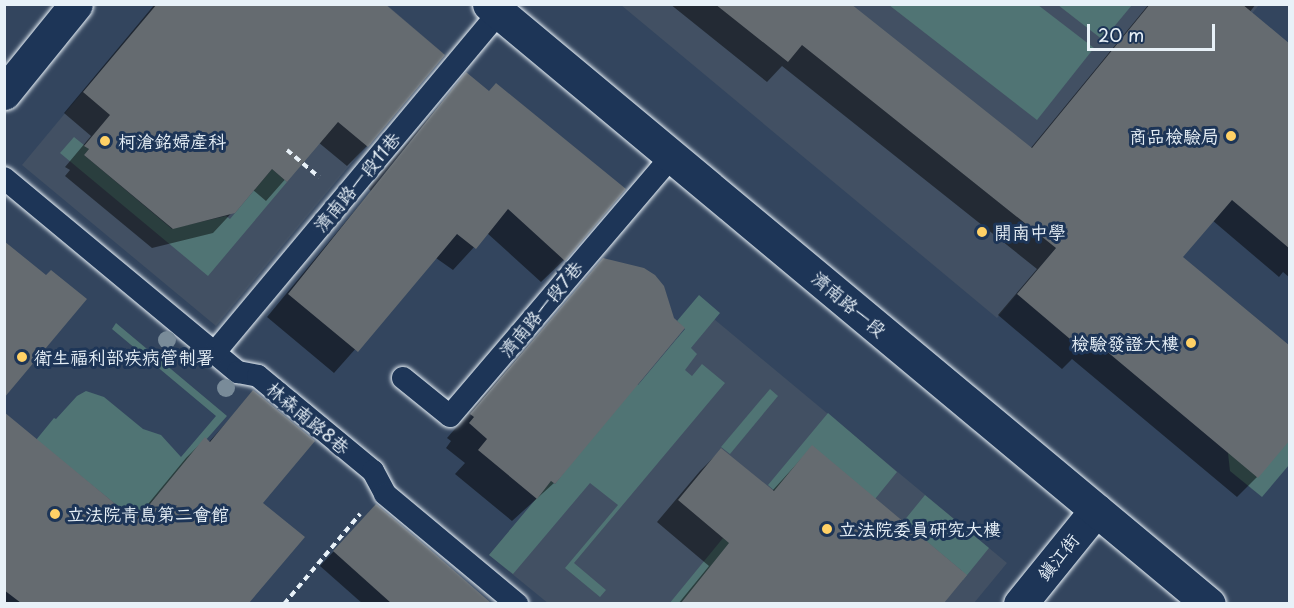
<!DOCTYPE html>
<meta charset="utf-8">
<style>
body{margin:0}
#map{position:relative;width:1294px;height:608px;overflow:hidden;background:#33455e;font-family:"Playpen Sans","LXGW WenKai TC",sans-serif}
div>[style]{position:absolute}
.built>*{inset:0;background:#425063}
.green>*{inset:0;background:#507474}
.shadow>*{inset:0;background:#0007}
.building>*{inset:0;background:#656b70}
.path>*{height:4px;margin-top:-2px;transform-origin:0;background:repeating-linear-gradient(90deg,#e8f1f8 0 6px,transparent 0 10.5px)}
.roads{filter:drop-shadow(0 0 2px #e8f1f8) drop-shadow(0 0 2px #e8f1f8)}
.lane>*{height:22px;margin:-11px;padding:0 11px;transform-origin:11px;border-radius:11px;background:#1d3557}
.street>*{height:33px;margin:-16.5px;padding:0 16.5px;transform-origin:16.5px;border-radius:16.5px;background:#1d3557}
.secondary>*{height:33px;margin:-16.5px;padding:0 16.5px;transform-origin:16.5px;border-radius:16.5px;background:#1d3557}
.trees>*{width:18px;height:18px;margin:-9px;border-radius:50%;background:#798b99}
.dots>*{width:16px;height:16px;translate:-50% -50%;box-sizing:border-box;border:3px solid #1d3557;border-radius:50%}
span{translate:-50% -50%;white-space:nowrap;text-align:center;line-height:1.15;-webkit-text-stroke:6px #1d3557;paint-order:stroke}
.poi-label{font-size:18px;color:#e8f1f8}
.right{translate:-100% -50%;text-align:right}
.left{translate:0 -50%;text-align:left}
.street-label{font-size:18px;color:#e8f1f8}
.frame{position:absolute;inset:0;border:6px solid #e8f1f8;pointer-events:none}
.scale{position:absolute;left:1087px;top:24px;width:128px;height:27px;box-sizing:border-box;border:3px solid #e8f1f8;border-top:0;padding-left:8px;font-size:18px;line-height:21px;white-space:nowrap;color:#e8f1f8;-webkit-text-stroke:4px #1d3557;paint-order:stroke}
</style>
<div id="map">
<div class="built">
<i style="clip-path:polygon(155px 5px,387px 5px,443px 53px,216px 326px,22px 165px)"></i>
<i style="clip-path:polygon(621px 5px,1259px 5px,997px 318px)"></i>
<i style="clip-path:polygon(714px 319px,1007px 563px,974px 603px,549px 604px,489px 555px,551px 481px,555px 484px,634px 382px,638px 385px,678px 337px,691px 348px)"></i>
</div>
<div class="green">
<i style="clip-path:polygon(889px 5px,1038px 5px,1094px 48px,1037px 120px)"></i>
<i style="clip-path:polygon(1058px 5px,1132px 5px,1103px 40px)"></i>
<i style="clip-path:polygon(74px 137px,89px 149px,84px 155px,172px 229px,177px 223px,183px 226px,226px 216px,230px 219px,272px 169px,287px 182px,208px 276px,60px 153px)"></i>
<i style="clip-path:polygon(699px 295px,720px 313px,691px 348px,697px 354px,685px 370px,692px 376px,702px 364px,725px 383px,574px 563px,606px 590px,600px 597px,565px 568px,618px 505px,590px 483px,513px 574px,489px 555px,551px 481px,555px 484px,634px 382px,638px 385px,685px 329px,677px 321px)"></i>
<i style="clip-path:polygon(116px 323px,227px 416px,131px 525px,114px 503px,36px 440px,54px 418px,56px 419px,77px 396px,86px 391px,104px 397px,143px 429px,161px 435px,181px 457px,216px 416px,112px 329px)"></i>
<i style="clip-path:polygon(770px 389px,778px 396px,730px 454px,721px 447px)"></i>
<i style="clip-path:polygon(828px 413px,897px 472px,875px 499px,808px 451px,777px 493px,768px 485px)"></i>
<i style="clip-path:polygon(1289px 441px,1289px 465px,1262px 497px,1230px 471px,1228px 453px)"></i>
<i style="clip-path:polygon(925px 495px,989px 548px,963px 580px,962px 571px,903px 522px)"></i>
<i style="clip-path:polygon(723px 538px,733px 545px,696px 594px,708px 603px,669px 604px)"></i>
</div>
<div class="shadow">
<i style="clip-path:polygon(155px 4px,382px 4px,367px 146px,347px 166px,318px 142px,266px 201px,253px 190px,213px 233px,152px 248px,65px 176px,70px 170px,65px 167px,91px 136px,64px 113px)"></i>
<i style="clip-path:polygon(670px 4px,849px 4px,1030px 149px,1149px 4px,1256px 4px,1249px 13px,1290px 47px,1290px 278px,1283px 272px,1279px 277px,1212px 220px,1181px 257px,1257px 477px,1237px 497px,1072px 359px,1062px 369px,998px 315px,1037px 269px,782px 66px,767px 82px)"></i>
<i style="clip-path:polygon(466px 74px,564px 260px,541px 282px,487px 233px,453px 270px,436px 258px,334px 373px,267px 317px,371px 191px,368px 188px)"></i>
<i style="clip-path:polygon(603px 260px,683px 328px,554px 483px,512px 521px,455px 474px,465px 463px,446px 448px,451px 441px,447px 438px)"></i>
<i style="clip-path:polygon(254px 392px,261px 503px,303px 537px,247px 604px,4px 604px,4px 414px,134px 521px,186px 458px,205px 439px,209px 442px)"></i>
<i style="clip-path:polygon(812px 447px,965px 575px,941px 604px,678px 604px,709px 566px,657px 522px,700px 471px,721px 450px,772px 491px)"></i>
<i style="clip-path:polygon(376px 506px,489px 604px,363px 604px,320px 566px)"></i>
</div>
<div class="building">
<i style="clip-path:polygon(157px 4px,385px 4px,445px 55px,368px 147px,338px 122px,287px 182px,272px 169px,235px 213px,173px 229px,84px 155px,89px 149px,84px 146px,110px 115px,83px 92px)"></i>
<i style="clip-path:polygon(715px 4px,851px 4px,1032px 148px,1150px 4px,1242px 4px,1290px 44px,1290px 249px,1232px 200px,1183px 257px,1290px 346px,1290px 440px,1258px 478px,1092px 339px,1083px 350px,1017px 294px,1056px 248px,802px 45px,788px 62px)"></i>
<i style="clip-path:polygon(466px 72px,489px 91px,496px 83px,626px 189px,565px 261px,508px 209px,476px 249px,457px 234px,358px 352px,288px 294px)"></i>
<i style="clip-path:polygon(4px 241px,46px 275px,51px 270px,87px 299px,4px 398px)"></i>
<i style="clip-path:polygon(603px 258px,644px 268px,655px 275px,664px 286px,674px 318px,685px 328px,555px 484px,551px 481px,537px 499px,478px 450px,487px 439px,469px 423px,474px 417px,470px 414px)"></i>
<i style="clip-path:polygon(253px 390px,315px 441px,263px 503px,305px 537px,249px 603px,21px 603px,4px 590px,4px 412px,136px 521px,205px 437px,210px 442px)"></i>
<i style="clip-path:polygon(812px 445px,967px 575px,944px 603px,681px 603px,729px 543px,678px 500px,721px 448px,774px 491px)"></i>
<i style="clip-path:polygon(376px 504px,426px 546px,491px 603px,391px 603px,333px 551px)"></i>
</div>
<div class="path">
<i style="left:287px;top:150px;width:42px;rotate:40.2deg"></i>
<i style="left:284px;top:604px;width:118px;rotate:-49.8deg"></i>
</div>
<div class="roads">
<div class="lane">
<i style="left:4px;top:178px;width:304px;rotate:39.7deg"></i>
<i style="left:238px;top:372px;width:20px;rotate:11deg"></i>
<i style="left:258px;top:376px;width:149px;rotate:39.6deg"></i>
<i style="left:373px;top:471px;width:26px;rotate:62deg"></i>
<i style="left:385px;top:494px;width:172px;rotate:39.8deg"></i>
<i style="left:215px;top:352px;width:442px;rotate:-50.1deg"></i>
<i style="left:403px;top:378px;width:60px;rotate:39deg"></i>
<i style="left:450px;top:416px;width:342px;rotate:-49.5deg"></i>
</div>
<div class="street">
<i style="left:1020px;top:604px;width:121px;rotate:-51deg"></i>
</div>
<div class="secondary">
<i style="left:489px;top:4px;width:937px;rotate:39.81deg"></i>
<i style="left:4px;top:93px;width:114px;rotate:-51deg"></i>
</div>
</div>
<div class="trees">
<i style="left:167px;top:340px"></i>
<i style="left:226px;top:388px"></i>
</div>
<div class="dots">
<i style="left:1231px;top:136px;background:#ffd166"></i>
<i style="left:105px;top:141px;background:#ffd166"></i>
<i style="left:982px;top:232px;background:#ffd166"></i>
<i style="left:1191px;top:343px;background:#ffd166"></i>
<i style="left:22px;top:357px;background:#ffd166"></i>
<i style="left:55px;top:514px;background:#ffd166"></i>
<i style="left:827px;top:529px;background:#ffd166"></i>
</div>
<div class="poi-label">
<span class="right" style="left:1219px;top:136px">商品檢驗局</span>
<span class="left" style="left:118px;top:141px">柯滄銘婦產科</span>
<span class="left" style="left:994px;top:232px">開南中學</span>
<span class="right" style="left:1179px;top:343px">檢驗發證大樓</span>
<span class="left" style="left:34px;top:357px">衛生福利部疾病管制署</span>
<span class="left" style="left:67px;top:514px">立法院青島第二會館</span>
<span class="left" style="left:839px;top:529px">立法院委員研究大樓</span>
</div>
<div class="street-label">
<span style="left:357px;top:182px;rotate:-50deg">濟南路一段11巷</span>
<span style="left:849px;top:304px;rotate:40deg">濟南路一段</span>
<span style="left:541px;top:309px;rotate:-50deg">濟南路一段7巷</span>
<span style="left:308px;top:418px;rotate:40deg">林森南路8巷</span>
<span style="left:1058px;top:557px;rotate:-51deg">鎮江街</span>
</div>
<div class="frame"></div>
<div class="scale">20 m</div>
</div>
